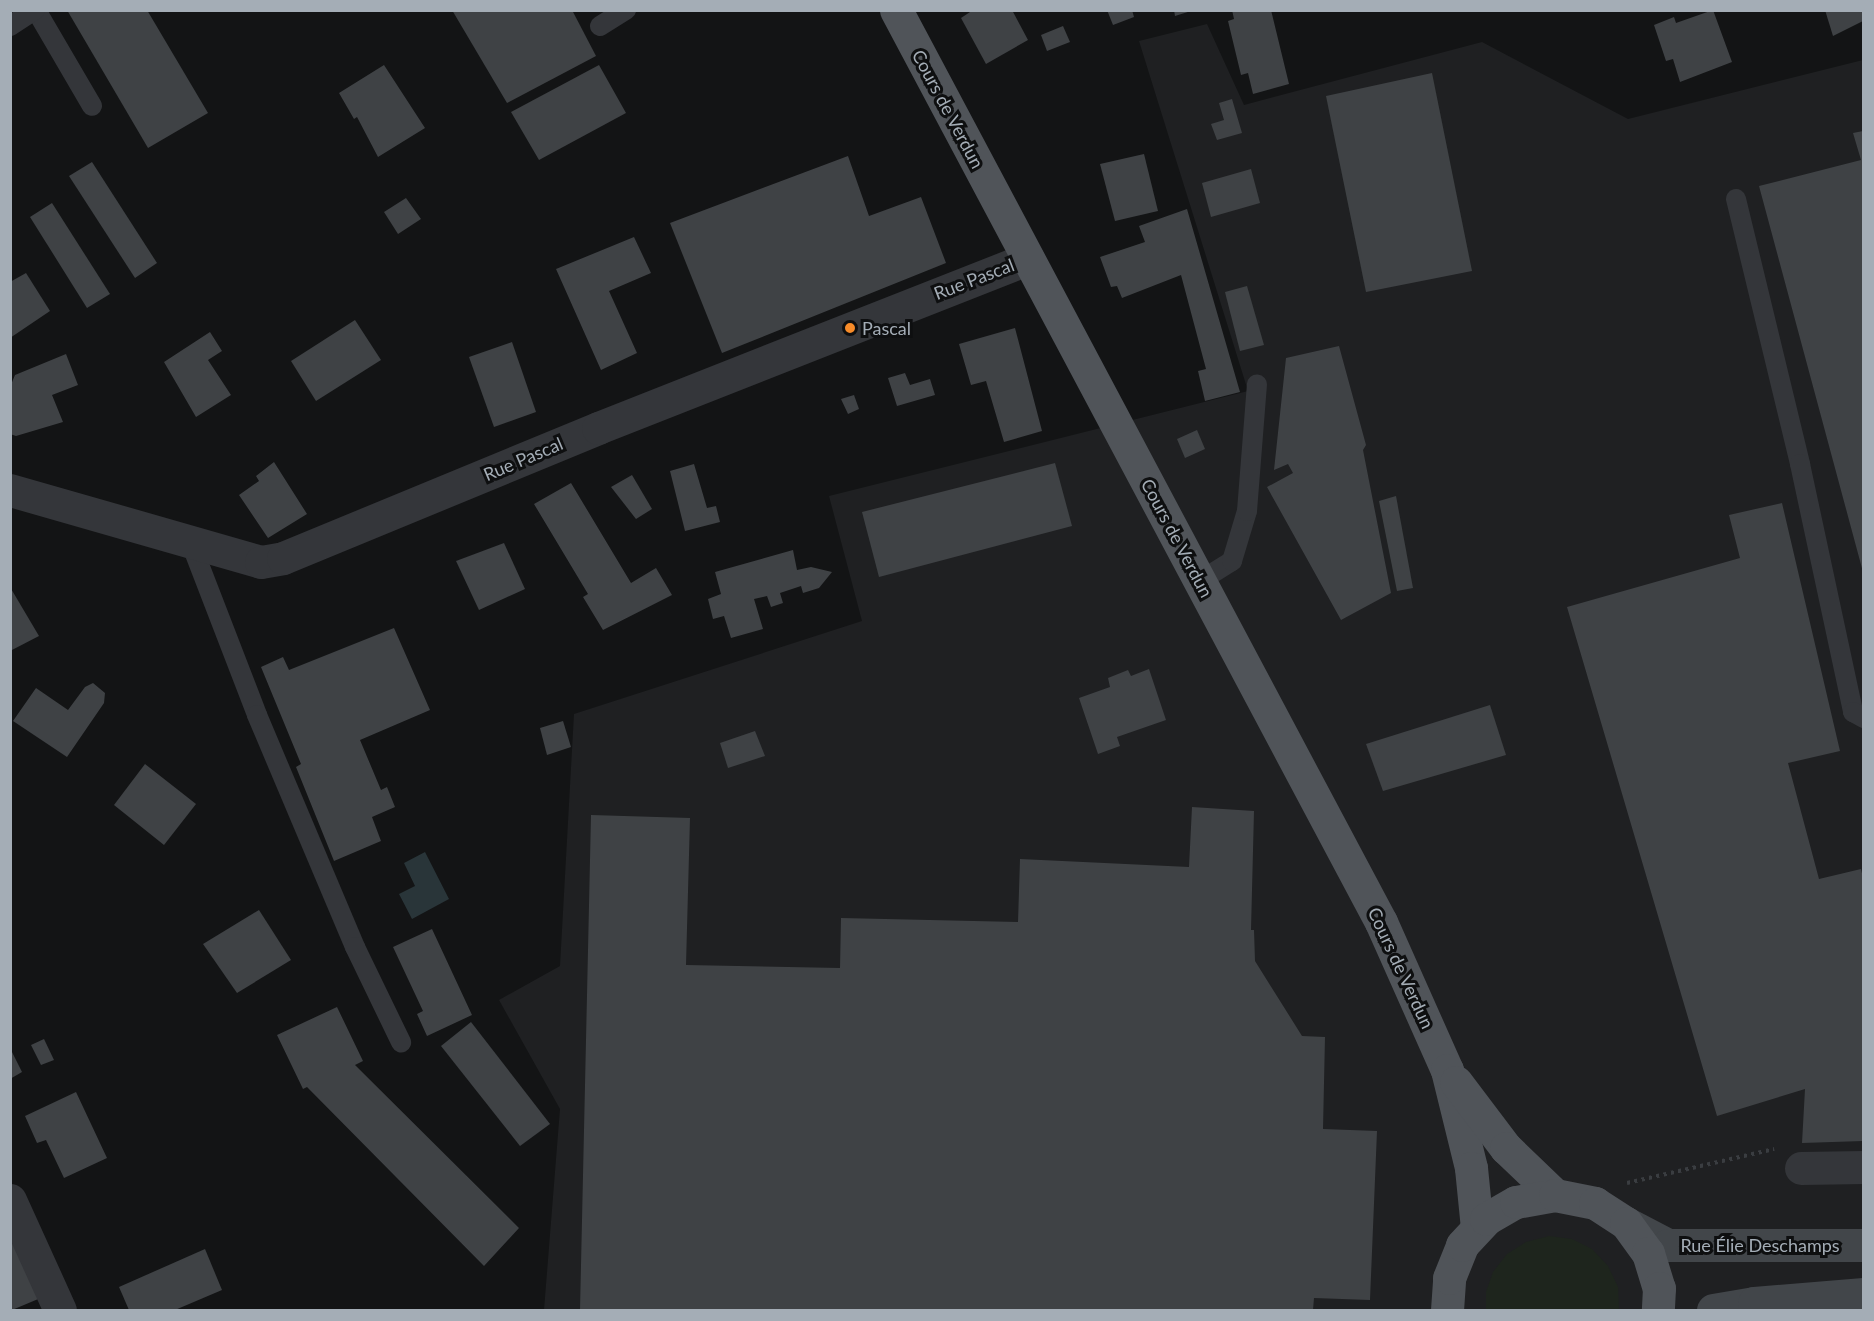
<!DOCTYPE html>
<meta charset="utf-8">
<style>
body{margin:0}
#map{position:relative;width:1874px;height:1321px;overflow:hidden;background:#131415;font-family:Lato,sans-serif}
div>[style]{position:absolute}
.built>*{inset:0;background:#1f2022}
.green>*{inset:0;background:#1e251d}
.water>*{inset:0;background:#293539}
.building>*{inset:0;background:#3f4245}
.path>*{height:4px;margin-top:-2px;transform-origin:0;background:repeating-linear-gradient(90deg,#3a3d41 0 3px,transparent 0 7.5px)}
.service>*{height:20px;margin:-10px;padding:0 10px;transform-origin:10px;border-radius:10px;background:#34363a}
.minor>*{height:33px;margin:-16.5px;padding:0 16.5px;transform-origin:16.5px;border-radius:16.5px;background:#34363a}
.secondary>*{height:33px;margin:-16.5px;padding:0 16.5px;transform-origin:16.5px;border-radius:16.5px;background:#42464a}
.primary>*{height:33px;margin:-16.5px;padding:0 16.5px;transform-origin:16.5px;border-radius:16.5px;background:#505459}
.dots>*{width:16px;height:16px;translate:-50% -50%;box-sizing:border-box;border:3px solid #0e0f10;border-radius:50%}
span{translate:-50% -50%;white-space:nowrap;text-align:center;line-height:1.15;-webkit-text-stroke:6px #0e0f10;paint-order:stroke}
.street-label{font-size:18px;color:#a4adb6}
.poi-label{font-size:18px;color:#a4adb6}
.left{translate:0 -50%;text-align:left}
.frame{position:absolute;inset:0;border:12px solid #a4adb6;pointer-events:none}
</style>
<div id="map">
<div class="built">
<i style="clip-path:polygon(1207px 24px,1244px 105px,1482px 42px,1628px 119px,1863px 60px,1863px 1310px,544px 1310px,560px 1109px,499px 1000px,560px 966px,574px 714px,862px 621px,829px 496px,1248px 391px,1139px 41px)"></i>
</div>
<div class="green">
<i style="clip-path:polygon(1549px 1236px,1572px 1239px,1592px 1249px,1608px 1266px,1618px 1287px,1619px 1310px,1486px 1310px,1486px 1292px,1493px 1272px,1507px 1254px,1526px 1242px)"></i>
</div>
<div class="water">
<i style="clip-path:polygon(425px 852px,449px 899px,412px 919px,399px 894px,415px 886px,404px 863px)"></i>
</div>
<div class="building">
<i style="clip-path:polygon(67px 10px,147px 10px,208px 113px,148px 148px)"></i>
<i style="clip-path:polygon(452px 10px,572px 10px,596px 56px,507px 103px)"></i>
<i style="clip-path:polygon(973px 10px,1012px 10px,1028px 40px,986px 64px,961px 18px)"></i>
<i style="clip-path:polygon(1107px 10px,1132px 10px,1134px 17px,1113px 25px)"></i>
<i style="clip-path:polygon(1174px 10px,1191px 10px,1191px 11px,1175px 16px)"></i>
<i style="clip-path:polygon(1232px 10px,1271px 10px,1289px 84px,1253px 94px,1248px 73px,1241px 75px,1228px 21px,1234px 19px)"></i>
<i style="clip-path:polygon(1713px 10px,1732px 62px,1680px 82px,1673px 59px,1666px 61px,1654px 25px,1674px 17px,1676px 23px)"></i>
<i style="clip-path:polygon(1825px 10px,1863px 10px,1863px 21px,1833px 36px)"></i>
<i style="clip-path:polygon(1063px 26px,1070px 42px,1047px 51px,1041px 35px)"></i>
<i style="clip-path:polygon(384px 65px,425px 128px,378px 157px,357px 117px,354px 119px,339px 93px)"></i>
<i style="clip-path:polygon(599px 65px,626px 113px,539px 160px,511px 112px)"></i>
<i style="clip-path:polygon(1432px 73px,1472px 271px,1366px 292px,1326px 96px)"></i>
<i style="clip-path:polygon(1232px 99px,1242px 133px,1217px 140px,1211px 124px,1224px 120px,1219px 103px)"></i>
<i style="clip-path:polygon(1863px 131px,1863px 572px,1759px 186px,1861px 160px,1853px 133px)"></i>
<i style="clip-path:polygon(1144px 154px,1158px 211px,1115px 221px,1100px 164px)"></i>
<i style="clip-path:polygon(848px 156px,869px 216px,921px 197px,946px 263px,722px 353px,670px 223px)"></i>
<i style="clip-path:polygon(92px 162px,157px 263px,135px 278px,69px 176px)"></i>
<i style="clip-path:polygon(1251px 169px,1260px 203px,1211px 217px,1202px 183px)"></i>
<i style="clip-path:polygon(406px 198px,421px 219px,398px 234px,384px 212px)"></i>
<i style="clip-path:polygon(52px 203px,110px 294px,87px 308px,30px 217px)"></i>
<i style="clip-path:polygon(1187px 209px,1240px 392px,1205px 401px,1198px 371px,1206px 369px,1181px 275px,1122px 298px,1117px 286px,1111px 287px,1100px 257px,1145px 242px,1139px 226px)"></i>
<i style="clip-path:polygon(634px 237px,651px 273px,609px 291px,637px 353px,601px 370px,556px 269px)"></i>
<i style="clip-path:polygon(26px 273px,50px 311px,10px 338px,10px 282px)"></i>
<i style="clip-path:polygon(1247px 286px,1264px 345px,1240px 351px,1225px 292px)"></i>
<i style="clip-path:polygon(355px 320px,381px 360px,316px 401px,291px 361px)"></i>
<i style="clip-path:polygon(1015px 328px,1042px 431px,1004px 442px,986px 381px,971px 385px,959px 344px)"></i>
<i style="clip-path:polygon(210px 332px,222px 351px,208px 360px,231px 395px,196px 417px,164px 362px)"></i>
<i style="clip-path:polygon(512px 342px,536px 412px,494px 427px,469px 357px)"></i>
<i style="clip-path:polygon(1339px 346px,1366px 445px,1363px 450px,1391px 593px,1341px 620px,1267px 487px,1293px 473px,1288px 464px,1274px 470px,1286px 358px)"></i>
<i style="clip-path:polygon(66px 354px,78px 385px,52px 395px,63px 422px,16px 436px,10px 434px,10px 387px,15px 375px)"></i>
<i style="clip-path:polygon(905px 373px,910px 385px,930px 379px,935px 395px,897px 406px,888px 378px)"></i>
<i style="clip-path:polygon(854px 395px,859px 409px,848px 414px,841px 399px)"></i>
<i style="clip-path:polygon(1197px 430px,1205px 449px,1185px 458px,1177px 439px)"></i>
<i style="clip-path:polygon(274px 462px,307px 514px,268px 538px,239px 495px,259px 481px,256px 476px)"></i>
<i style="clip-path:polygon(1055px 463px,1072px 526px,879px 577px,862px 512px)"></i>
<i style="clip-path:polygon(694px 464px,707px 508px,716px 506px,720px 522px,685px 531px,670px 471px)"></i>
<i style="clip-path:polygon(632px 475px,652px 509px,636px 519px,611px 487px)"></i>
<i style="clip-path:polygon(571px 483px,631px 583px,656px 568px,672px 595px,603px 630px,583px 597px,588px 594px,534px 504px)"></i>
<i style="clip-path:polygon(1396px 496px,1413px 588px,1397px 591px,1379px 501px)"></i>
<i style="clip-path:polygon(1782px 503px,1840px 751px,1788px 763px,1819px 879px,1861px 869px,1863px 878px,1863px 1141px,1802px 1143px,1805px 1089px,1717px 1116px,1567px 607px,1740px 558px,1729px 515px)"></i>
<i style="clip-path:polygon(504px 543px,525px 589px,479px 610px,456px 561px)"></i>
<i style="clip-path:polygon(793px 550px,797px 570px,811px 567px,832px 572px,819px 588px,803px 593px,801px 586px,780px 593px,783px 603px,771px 607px,767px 596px,754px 599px,763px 629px,731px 638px,724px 616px,713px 619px,708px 599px,721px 594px,715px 572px)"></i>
<i style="clip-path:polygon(10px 587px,39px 636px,10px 651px)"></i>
<i style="clip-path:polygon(394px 628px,430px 710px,360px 740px,381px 790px,387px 787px,395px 807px,372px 817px,381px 841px,334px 861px,296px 767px,301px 764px,261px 667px,283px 657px,289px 670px)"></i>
<i style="clip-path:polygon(1149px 669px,1166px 720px,1117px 737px,1120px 746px,1098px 754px,1079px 698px,1110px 687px,1108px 678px,1128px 670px,1131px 676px)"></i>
<i style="clip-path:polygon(93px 683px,105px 693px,104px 703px,67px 757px,13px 721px,36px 688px,68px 710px,85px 687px)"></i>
<i style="clip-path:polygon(1490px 705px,1506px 755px,1383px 791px,1366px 744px)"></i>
<i style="clip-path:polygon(563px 721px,571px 747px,547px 755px,540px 728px)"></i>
<i style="clip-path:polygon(755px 731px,765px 756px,728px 768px,720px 743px)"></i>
<i style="clip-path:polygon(145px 764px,196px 804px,164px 845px,114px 805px)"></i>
<i style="clip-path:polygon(1192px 807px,1254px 811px,1251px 930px,1254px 930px,1255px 961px,1302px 1036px,1325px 1037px,1323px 1129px,1377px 1131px,1370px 1300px,1314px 1298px,1313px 1310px,580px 1310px,591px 815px,690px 818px,686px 965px,840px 968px,841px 918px,1018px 922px,1020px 859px,1189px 867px)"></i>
<i style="clip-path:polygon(259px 910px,291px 960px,237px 993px,203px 944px)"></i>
<i style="clip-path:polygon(432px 929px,472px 1015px,427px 1036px,417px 1014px,423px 1011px,393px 947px)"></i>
<i style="clip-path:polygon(337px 1007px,363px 1061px,355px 1065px,519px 1228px,484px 1266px,307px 1087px,303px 1089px,277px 1035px)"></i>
<i style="clip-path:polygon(471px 1022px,550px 1124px,520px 1146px,441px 1046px)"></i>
<i style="clip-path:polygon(44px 1039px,54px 1060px,41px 1065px,31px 1045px)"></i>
<i style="clip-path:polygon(10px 1048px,22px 1072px,10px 1079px)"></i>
<i style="clip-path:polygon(76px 1092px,107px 1158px,64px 1178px,46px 1140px,37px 1143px,25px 1116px)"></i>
<i style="clip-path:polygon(10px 1227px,43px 1297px,12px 1310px,10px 1310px)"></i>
<i style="clip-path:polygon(205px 1249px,222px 1290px,175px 1310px,129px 1310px,119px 1287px)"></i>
</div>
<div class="path">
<i style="left:1627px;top:1183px;width:151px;rotate:-13deg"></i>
</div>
<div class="service">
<i style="left:36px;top:10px;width:111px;rotate:59.7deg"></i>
<i style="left:10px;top:26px;width:30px;rotate:-33deg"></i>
<i style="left:600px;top:26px;width:31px;rotate:-32deg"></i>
<i style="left:1736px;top:199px;width:273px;rotate:76.4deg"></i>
<i style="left:1800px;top:464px;width:254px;rotate:77.9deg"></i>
<i style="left:1853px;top:712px;width:13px;rotate:29deg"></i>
<i style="left:190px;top:541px;width:186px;rotate:68.9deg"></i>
<i style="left:257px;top:715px;width:252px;rotate:67.1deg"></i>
<i style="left:355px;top:947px;width:106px;rotate:64.2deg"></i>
<i style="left:1200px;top:581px;width:38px;rotate:-32deg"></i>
<i style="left:1232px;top:561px;width:52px;rotate:-73.3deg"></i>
<i style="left:1247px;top:511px;width:127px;rotate:-85.5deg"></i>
</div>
<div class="minor">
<i style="left:10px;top:490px;width:261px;rotate:16deg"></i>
<i style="left:261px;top:562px;width:22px;rotate:-10deg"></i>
<i style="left:283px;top:558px;width:341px;rotate:-22.4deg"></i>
<i style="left:598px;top:428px;width:462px;rotate:-21.5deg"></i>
<i style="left:1801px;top:1168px;width:63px;rotate:-0.9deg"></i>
<i style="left:10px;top:1200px;width:121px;rotate:65.6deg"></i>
</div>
<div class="secondary">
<i style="left:1626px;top:1223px;width:47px;rotate:27.6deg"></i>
<i style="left:1668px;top:1245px;width:196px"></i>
<i style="left:1713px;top:1310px;width:42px;rotate:-9.7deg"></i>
<i style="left:1754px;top:1303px;width:110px;rotate:-4.7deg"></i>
</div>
<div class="primary">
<i style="left:896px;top:10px;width:1033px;rotate:62deg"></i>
<i style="left:1381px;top:922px;width:162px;rotate:66deg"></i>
<i style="left:1447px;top:1070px;width:101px;rotate:76.2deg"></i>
<i style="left:1471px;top:1168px;width:60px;rotate:84.3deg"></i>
<i style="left:1456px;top:1082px;width:83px;rotate:52.9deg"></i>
<i style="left:1506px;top:1148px;width:68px;rotate:43.8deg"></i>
<i style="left:1447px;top:1310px;width:32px;rotate:-86deg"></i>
<i style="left:1449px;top:1278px;width:35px;rotate:-68deg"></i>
<i style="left:1462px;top:1245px;width:35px;rotate:-47deg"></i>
<i style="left:1486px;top:1219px;width:34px;rotate:-30deg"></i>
<i style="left:1516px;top:1202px;width:40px;rotate:-10deg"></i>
<i style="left:1555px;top:1195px;width:41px;rotate:11.3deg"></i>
<i style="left:1595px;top:1203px;width:37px;rotate:33deg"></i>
<i style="left:1626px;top:1223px;width:37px;rotate:54deg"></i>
<i style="left:1648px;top:1253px;width:37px;rotate:73deg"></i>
<i style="left:1659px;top:1288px;width:22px;rotate:93deg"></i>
</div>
<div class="dots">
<i style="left:850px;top:328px;background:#f78b29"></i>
</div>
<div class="street-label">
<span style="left:948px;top:109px;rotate:62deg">Cours de Verdun</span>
<span style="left:974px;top:279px;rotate:-21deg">Rue Pascal</span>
<span style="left:523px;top:459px;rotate:-23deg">Rue Pascal</span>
<span style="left:1177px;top:538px;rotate:62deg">Cours de Verdun</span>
<span style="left:1401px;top:968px;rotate:65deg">Cours de Verdun</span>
<span style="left:1760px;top:1245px">Rue Élie Deschamps</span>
</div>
<div class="poi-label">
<span class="left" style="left:862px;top:328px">Pascal</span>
</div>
<div class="frame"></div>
</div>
